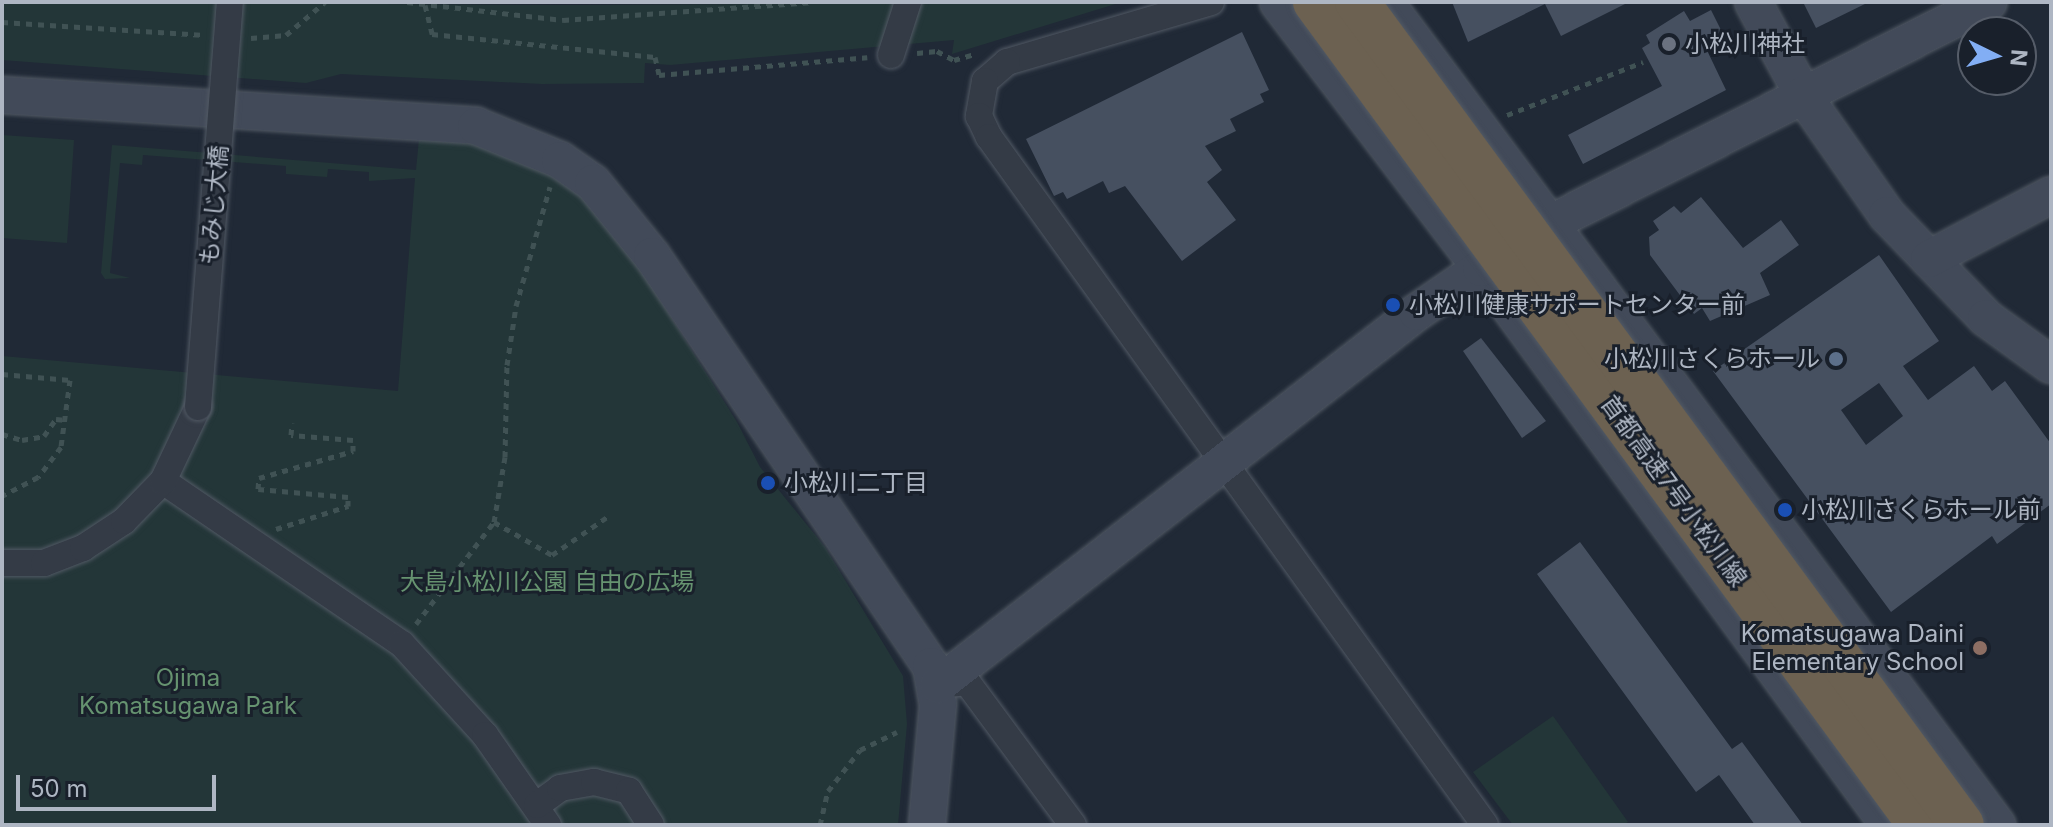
<!DOCTYPE html>
<meta charset="utf-8">
<style>
body{margin:0}
#map{position:relative;width:2053px;height:827px;overflow:hidden;background:#202936;font-family:Inter,"Noto Sans JP",sans-serif}
div>[style]{position:absolute}
.green>*{inset:0;background:#233638}
.building>*{inset:0;background:#465060}
.path>*{height:5px;margin-top:-2.5px;transform-origin:0;background:repeating-linear-gradient(90deg,#405254 0 6px,transparent 0 12px)}
.roads{filter:drop-shadow(0 0 2px #515964) drop-shadow(0 0 2px #515964)}
.street>*{height:26px;margin:-13px;padding:0 13px;transform-origin:13px;border-radius:13px;background:#343b46}
.secondary>*{height:36px;margin:-18px;padding:0 18px;transform-origin:18px;border-radius:18px;background:#424a59}
.bridges{filter:drop-shadow(0 0 2px #515964) drop-shadow(0 0 2px #515964)}
.street-bridge>*{height:26px;margin:-13px;padding:0 13px;transform-origin:13px;border-radius:13px;background:#343b46}
.highway-bridge>*{height:44px;margin:-22px;padding:0 22px;transform-origin:22px;border-radius:22px;background:#6c6151}
.dots>*{width:22px;height:22px;translate:-50% -50%;box-sizing:border-box;border:4px solid #19202b;border-radius:50%}
span{translate:-50% -50%;white-space:nowrap;text-align:center;line-height:1.15;-webkit-text-stroke:6px #19202b;paint-order:stroke}
.poi-label{font-size:24px;color:#aeb6c3}
.left{translate:0 -50%;text-align:left}
.right{translate:-100% -50%;text-align:right}
.street-label{font-size:24px;color:#aeb6c3}
.park-label{font-size:24px;color:#669370}
.frame{position:absolute;inset:0;border:4px solid #aeb6c3;pointer-events:none}
.north{position:absolute;left:1957px;top:16px;width:80px;height:80px;box-sizing:border-box;background:#19202b;border:2px solid #555c68;border-radius:50%;rotate:95deg;font-size:22px;font-weight:700;line-height:32px;text-align:center;color:#aeb6c3}
.north::after{content:'';display:block;margin:auto;width:28px;height:36px;background:#82aef4;clip-path:polygon(50% 0,100% 100%,50% 72%,0 100%)}
.scale{position:absolute;left:16px;top:775px;width:200px;height:36px;box-sizing:border-box;border:4px solid #aeb6c3;border-top:0;padding-left:10px;font-size:24px;line-height:28px;white-space:nowrap;color:#aeb6c3;-webkit-text-stroke:6px #19202b;paint-order:stroke}
</style>
<div id="map">
<div class="green">
<i style="clip-path:polygon(2px 2px,573px 5px,1122px 2px,952px 54px,954px 40px,670px 65px,645px 63px,644px 83px,542px 84px,341px 74px,306px 83px,2px 60px)"></i>
<i style="clip-path:polygon(2px 135px,74px 140px,67px 243px,2px 238px)"></i>
<i style="clip-path:polygon(419px 139px,475px 144px,521px 158px,576px 191px,619px 235px,737px 422px,760px 467px,825px 547px,903px 676px,907px 724px,898px 825px,2px 825px,2px 356px,398px 391px,415px 178px,369px 181px,369px 172px,328px 169px,327px 177px,286px 174px,286px 166px,143px 155px,142px 165px,120px 163px,110px 273px,130px 278px,105px 279px,101px 273px,112px 145px,416px 170px)"></i>
<i style="clip-path:polygon(1553px 716px,1628px 822px,1623px 825px,1513px 825px,1473px 772px)"></i>
</div>
<div class="building">
<i style="clip-path:polygon(1452px 2px,1629px 2px,1561px 36px,1545px 4px,1468px 42px)"></i>
<i style="clip-path:polygon(1803px 2px,1869px 2px,1816px 28px)"></i>
<i style="clip-path:polygon(1711px 10px,1722px 32px,1703px 42px,1726px 90px,1583px 164px,1568px 135px,1662px 86px,1642px 48px,1650px 43px,1646px 35px,1684px 11px,1690px 21px)"></i>
<i style="clip-path:polygon(1242px 32px,1269px 90px,1260px 94px,1264px 102px,1230px 119px,1236px 131px,1205px 146px,1222px 170px,1207px 182px,1236px 220px,1182px 261px,1125px 186px,1109px 193px,1103px 181px,1067px 199px,1063px 192px,1054px 196px,1026px 139px)"></i>
<i style="clip-path:polygon(1701px 197px,1743px 248px,1781px 220px,1799px 245px,1760px 273px,1770px 295px,1710px 321px,1702px 308px,1694px 314px,1650px 255px,1649px 237px,1659px 230px,1653px 221px,1674px 206px,1681px 213px)"></i>
<i style="clip-path:polygon(evenodd,1879px 255px,1939px 341px,1903px 366px,1928px 400px,1974px 366px,1992px 391px,2005px 381px,2051px 444px,2051px 504px,1997px 544px,1992px 536px,1891px 612px,1713px 371px,1879px 255px,1879px 383px,1903px 416px,1866px 445px,1841px 410px,1879px 383px)"></i>
<i style="clip-path:polygon(1481px 338px,1546px 421px,1522px 438px,1463px 351px)"></i>
<i style="clip-path:polygon(1580px 542px,1732px 749px,1742px 742px,1803px 825px,1755px 825px,1719px 775px,1696px 792px,1537px 574px)"></i>
</div>
<div class="path">
<i style="left:407px;top:2px;width:157px;rotate:6.6deg"></i>
<i style="left:563px;top:20px;width:251px;rotate:-4.1deg"></i>
<i style="left:425px;top:5px;width:30px;rotate:76deg"></i>
<i style="left:432px;top:34px;width:224px;rotate:5.9deg"></i>
<i style="left:655px;top:57px;width:18px;rotate:77deg"></i>
<i style="left:659px;top:75px;width:209px;rotate:-4.9deg"></i>
<i style="left:2px;top:22px;width:203px;rotate:3.7deg"></i>
<i style="left:251px;top:38px;width:35px;rotate:-5deg"></i>
<i style="left:286px;top:35px;width:51px;rotate:-40.2deg"></i>
<i style="left:917px;top:53px;width:20px;rotate:-6deg"></i>
<i style="left:937px;top:51px;width:19px;rotate:28deg"></i>
<i style="left:954px;top:60px;width:22px;rotate:-16deg"></i>
<i style="left:1507px;top:115px;width:146px;rotate:-21.3deg"></i>
<i style="left:2px;top:374px;width:68px;rotate:5deg"></i>
<i style="left:70px;top:380px;width:68px;rotate:97.7deg"></i>
<i style="left:61px;top:447px;width:38px;rotate:127deg"></i>
<i style="left:38px;top:477px;width:41px;rotate:152.2deg"></i>
<i style="left:2px;top:434px;width:21px;rotate:17deg"></i>
<i style="left:22px;top:440px;width:22px;rotate:-10deg"></i>
<i style="left:44px;top:436px;width:21px;rotate:-55deg"></i>
<i style="left:56px;top:419px;width:10px;rotate:6deg"></i>
<i style="left:494px;top:522px;width:67px;rotate:29.6deg"></i>
<i style="left:552px;top:555px;width:70px;rotate:-34.6deg"></i>
<i style="left:276px;top:529px;width:76px;rotate:-17.7deg"></i>
<i style="left:348px;top:506px;width:9px;rotate:-90deg"></i>
<i style="left:348px;top:497px;width:90px;rotate:-174.9deg"></i>
<i style="left:258px;top:489px;width:11px;rotate:-85deg"></i>
<i style="left:259px;top:478px;width:98px;rotate:-16deg"></i>
<i style="left:353px;top:451px;width:11px;rotate:-90deg"></i>
<i style="left:353px;top:440px;width:62px;rotate:-175.4deg"></i>
<i style="left:291px;top:435px;width:12px;rotate:-85deg"></i>
<i style="left:416px;top:624px;width:128px;rotate:-52.6deg"></i>
<i style="left:494px;top:522px;width:66px;rotate:-80.4deg"></i>
<i style="left:505px;top:457px;width:92px;rotate:-88.8deg"></i>
<i style="left:507px;top:365px;width:60px;rotate:-81.3deg"></i>
<i style="left:516px;top:306px;width:124px;rotate:-74.1deg"></i>
<i style="left:820px;top:825px;width:35px;rotate:-77deg"></i>
<i style="left:828px;top:791px;width:52px;rotate:-52deg"></i>
<i style="left:860px;top:750px;width:41px;rotate:-25.9deg"></i>
</div>
<div class="roads">
<div class="street">
<i style="left:1211px;top:2px;width:213px;rotate:163.6deg"></i>
<i style="left:1007px;top:62px;width:29px;rotate:139deg"></i>
<i style="left:985px;top:81px;width:36px;rotate:100deg"></i>
<i style="left:979px;top:116px;width:23px;rotate:65deg"></i>
<i style="left:989px;top:137px;width:848px;rotate:54.21deg"></i>
<i style="left:891px;top:55px;width:56px;rotate:-72.2deg"></i>
<i style="left:163px;top:481px;width:289px;rotate:34.3deg"></i>
<i style="left:402px;top:644px;width:123px;rotate:47.6deg"></i>
<i style="left:485px;top:735px;width:110px;rotate:55deg"></i>
<i style="left:2px;top:563px;width:42px"></i>
<i style="left:44px;top:563px;width:42px;rotate:-21deg"></i>
<i style="left:83px;top:548px;width:49px;rotate:-33.4deg"></i>
<i style="left:124px;top:521px;width:56px;rotate:-45.7deg"></i>
<i style="left:163px;top:481px;width:82px;rotate:-64.7deg"></i>
<i style="left:938px;top:685px;width:29px;rotate:-6deg"></i>
<i style="left:967px;top:682px;width:178px;rotate:53.5deg"></i>
<i style="left:537px;top:805px;width:29px;rotate:-36deg"></i>
<i style="left:560px;top:788px;width:35px;rotate:-10deg"></i>
<i style="left:594px;top:782px;width:36px;rotate:14deg"></i>
<i style="left:629px;top:791px;width:40px;rotate:57.1deg"></i>
</div>
<div class="secondary">
<i style="left:1278px;top:2px;width:335px;rotate:52.7deg"></i>
<i style="left:1481px;top:268px;width:690px;rotate:53.78deg"></i>
<i style="left:1385px;top:2px;width:1026px;rotate:53.36deg"></i>
<i style="left:1753px;top:2px;width:106px;rotate:61.7deg"></i>
<i style="left:1803px;top:95px;width:146px;rotate:55deg"></i>
<i style="left:1887px;top:215px;width:143px;rotate:46.1deg"></i>
<i style="left:1986px;top:318px;width:80px;rotate:35.9deg"></i>
<i style="left:2px;top:95px;width:475px;rotate:3.7deg"></i>
<i style="left:476px;top:126px;width:91px;rotate:22deg"></i>
<i style="left:560px;top:160px;width:40px;rotate:34.9deg"></i>
<i style="left:593px;top:183px;width:94px;rotate:51.1deg"></i>
<i style="left:652px;top:256px;width:496px;rotate:55.8deg"></i>
<i style="left:931px;top:666px;width:39px;rotate:80deg"></i>
<i style="left:938px;top:704px;width:121px;rotate:95.2deg"></i>
<i style="left:1929px;top:259px;width:138px;rotate:-27.7deg"></i>
<i style="left:938px;top:685px;width:607px;rotate:-37.91deg"></i>
<i style="left:1417px;top:312px;width:78px;rotate:-34.5deg"></i>
<i style="left:1481px;top:268px;width:85px;rotate:-32.6deg"></i>
<i style="left:1553px;top:222px;width:488px;rotate:-26.8deg"></i>
</div>
</div>
<div class="bridges">
<div class="street-bridge">
<i style="left:198px;top:407px;width:406px;rotate:-85.5deg"></i>
</div>
<div class="highway-bridge">
<i style="left:1315px;top:2px;width:1021px;rotate:53.68deg"></i>
<i style="left:1357px;top:2px;width:1021px;rotate:53.68deg"></i>
</div>
</div>
<div class="dots">
<i style="left:1669px;top:44px;background:#6b7280"></i>
<i style="left:1393px;top:305px;background:#1a4fb4"></i>
<i style="left:1836px;top:359px;background:#5c6f8a"></i>
<i style="left:768px;top:483px;background:#1a4fb4"></i>
<i style="left:1785px;top:510px;background:#1a4fb4"></i>
<i style="left:1980px;top:648px;background:#8d6e63"></i>
</div>
<div class="poi-label">
<span class="left" style="left:1685px;top:44px">小松川神社</span>
<span class="left" style="left:1409px;top:305px">小松川健康サポートセンター前</span>
<span class="right" style="left:1820px;top:359px">小松川さくらホール</span>
<span class="left" style="left:784px;top:483px">小松川二丁目</span>
<span class="left" style="left:1801px;top:510px">小松川さくらホール前</span>
<span class="right" style="left:1964px;top:648px">Komatsugawa Daini<br>Elementary School</span>
</div>
<div class="street-label">
<span style="left:214px;top:205px;rotate:-85deg">もみじ大橋</span>
<span style="left:1674px;top:491px;rotate:54deg">首都高速7号小松川線</span>
</div>
<div class="park-label">
<span style="left:547px;top:582px">大島小松川公園 自由の広場</span>
<span style="left:188px;top:692px">Ojima<br>Komatsugawa Park</span>
</div>
<div class="frame"></div>
<div class="north">N</div>
<div class="scale">50 m</div>
</div>
